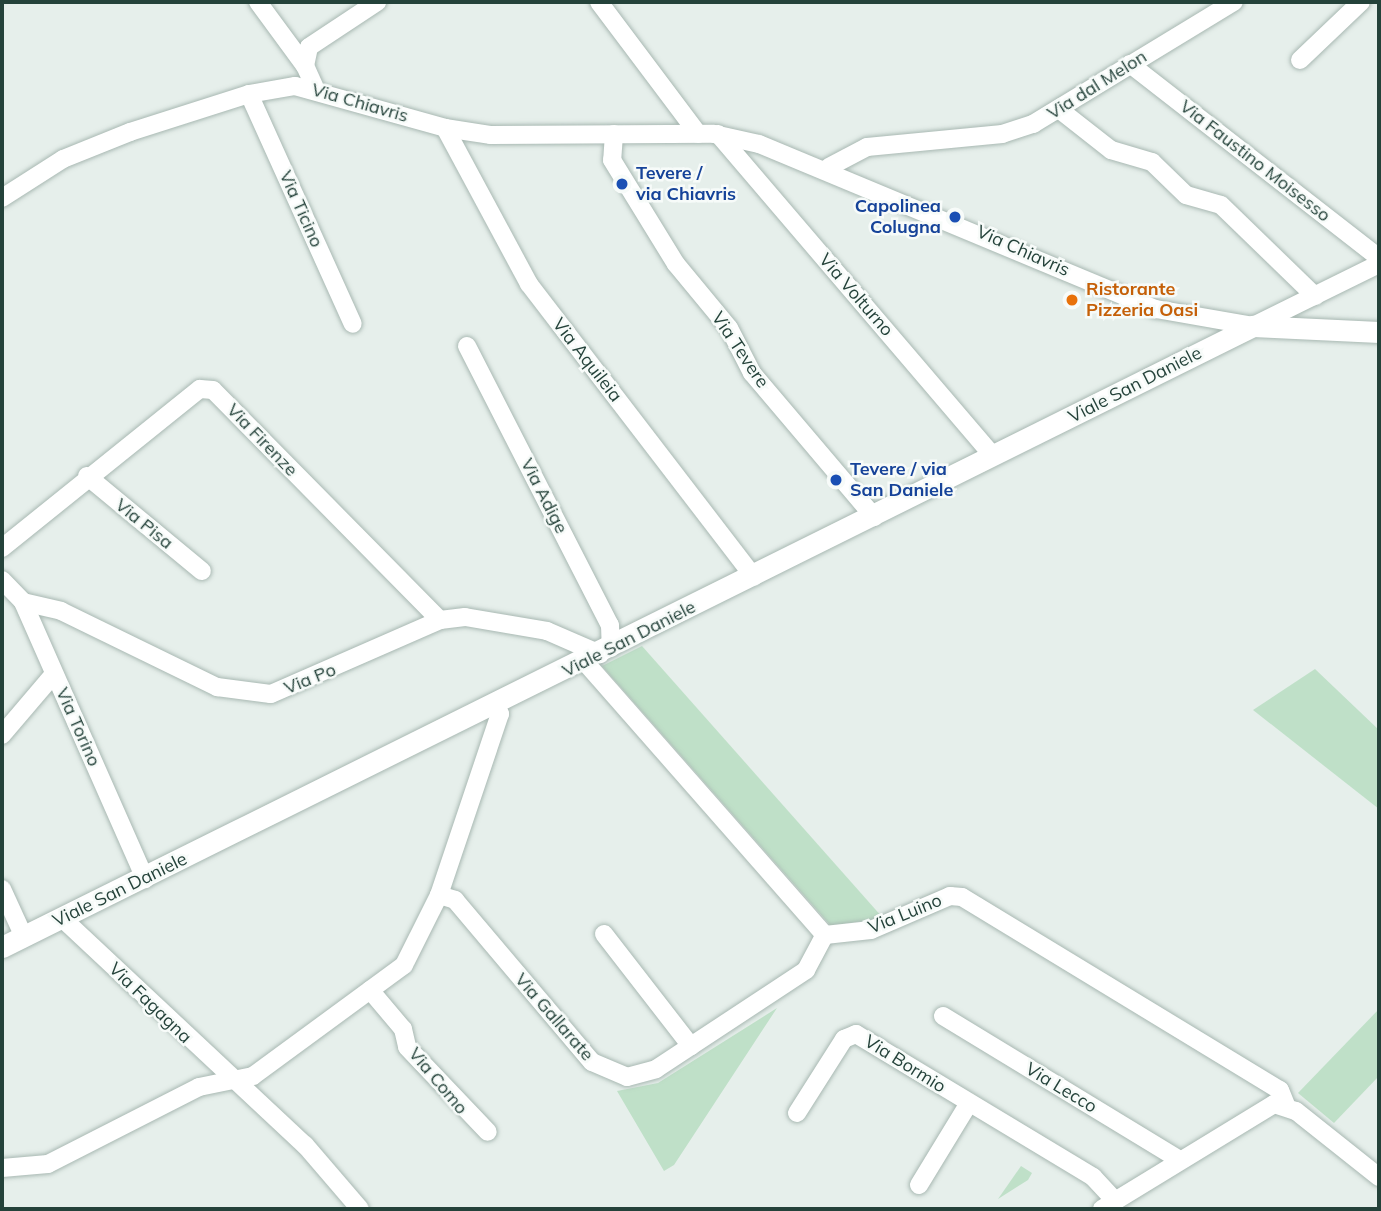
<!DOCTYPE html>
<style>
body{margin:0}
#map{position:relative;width:1381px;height:1211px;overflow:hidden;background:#e6efeb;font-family:Mulish,sans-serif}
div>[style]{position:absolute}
.green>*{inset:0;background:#bfe0c8}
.roads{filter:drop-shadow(0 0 2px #a8b8b2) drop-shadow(0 0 2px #a8b8b2)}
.street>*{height:18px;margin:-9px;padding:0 9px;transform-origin:9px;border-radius:9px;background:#fff}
.secondary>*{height:21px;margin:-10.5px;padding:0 10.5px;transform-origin:10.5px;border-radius:10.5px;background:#fff}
.dots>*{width:19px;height:19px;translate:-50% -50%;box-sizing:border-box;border:4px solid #f7fbf9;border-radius:50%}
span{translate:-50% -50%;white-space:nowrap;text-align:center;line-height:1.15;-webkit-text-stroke:5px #f7fbf9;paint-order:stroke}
.street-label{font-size:18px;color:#24423a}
.transit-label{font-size:18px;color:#164399;font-weight:700}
.left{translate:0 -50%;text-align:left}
.right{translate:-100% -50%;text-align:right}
.food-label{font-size:18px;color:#c56008;font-weight:700}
.frame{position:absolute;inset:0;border:4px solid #24423a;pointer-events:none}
</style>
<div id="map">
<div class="green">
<i style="clip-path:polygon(642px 646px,883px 918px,831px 926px,602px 666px)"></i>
<i style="clip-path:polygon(1315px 669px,1379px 730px,1379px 809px,1253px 710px)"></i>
<i style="clip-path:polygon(777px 1008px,674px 1165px,664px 1171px,617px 1091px,658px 1083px)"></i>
<i style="clip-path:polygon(1379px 1009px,1379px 1076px,1334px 1123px,1298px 1093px)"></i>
<i style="clip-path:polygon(1021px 1166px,1032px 1173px,1028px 1180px,998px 1199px)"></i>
</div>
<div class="roads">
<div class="street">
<i style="left:258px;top:2px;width:79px;rotate:53.7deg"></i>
<i style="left:599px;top:2px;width:165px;rotate:53.1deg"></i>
<i style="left:1300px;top:60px;width:84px;rotate:-43.6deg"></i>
<i style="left:1130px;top:64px;width:316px;rotate:37.9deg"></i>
<i style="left:315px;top:88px;width:24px;rotate:-114deg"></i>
<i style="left:305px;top:66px;width:19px;rotate:-78deg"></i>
<i style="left:309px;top:47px;width:82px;rotate:-33.5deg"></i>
<i style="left:249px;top:94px;width:252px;rotate:65.7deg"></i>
<i style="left:1060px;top:110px;width:65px;rotate:38.1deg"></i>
<i style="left:1111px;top:150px;width:43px;rotate:16.3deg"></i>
<i style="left:1152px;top:162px;width:47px;rotate:44.1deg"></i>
<i style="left:1186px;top:195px;width:36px;rotate:16deg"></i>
<i style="left:1221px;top:205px;width:131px;rotate:44.1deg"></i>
<i style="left:445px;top:128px;width:177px;rotate:61.7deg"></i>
<i style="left:529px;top:284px;width:369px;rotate:52.5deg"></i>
<i style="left:614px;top:134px;width:26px;rotate:94deg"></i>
<i style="left:612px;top:160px;width:122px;rotate:58.4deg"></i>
<i style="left:676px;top:264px;width:83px;rotate:50.4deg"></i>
<i style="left:729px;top:328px;width:51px;rotate:62.9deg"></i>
<i style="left:752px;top:373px;width:189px;rotate:49.7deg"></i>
<i style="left:718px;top:134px;width:423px;rotate:49.5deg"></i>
<i style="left:829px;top:167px;width:43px;rotate:-27.8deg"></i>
<i style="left:867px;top:147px;width:136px;rotate:-5.5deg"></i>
<i style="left:1002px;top:134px;width:33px;rotate:-18deg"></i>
<i style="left:1033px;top:124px;width:235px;rotate:-31.3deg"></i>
<i style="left:2px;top:198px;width:72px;rotate:-32.6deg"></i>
<i style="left:63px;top:159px;width:72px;rotate:-21.9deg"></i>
<i style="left:130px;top:132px;width:125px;rotate:-17.7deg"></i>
<i style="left:249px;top:94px;width:47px;rotate:-9.9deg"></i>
<i style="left:295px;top:86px;width:156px;rotate:15.6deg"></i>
<i style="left:445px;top:128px;width:47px;rotate:8.7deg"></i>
<i style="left:491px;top:135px;width:223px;rotate:-0.3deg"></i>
<i style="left:714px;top:134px;width:46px;rotate:12.5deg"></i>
<i style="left:759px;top:144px;width:430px;rotate:22.6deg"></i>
<i style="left:1156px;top:309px;width:98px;rotate:9.9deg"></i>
<i style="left:1253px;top:326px;width:140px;rotate:-26.2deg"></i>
<i style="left:467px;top:346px;width:314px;rotate:62.9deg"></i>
<i style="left:610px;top:625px;width:23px;rotate:88deg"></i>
<i style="left:87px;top:476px;width:149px;rotate:39.6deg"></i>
<i style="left:2px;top:548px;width:254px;rotate:-38.8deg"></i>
<i style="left:200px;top:389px;width:13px;rotate:4deg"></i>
<i style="left:213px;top:390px;width:323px;rotate:45.4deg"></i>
<i style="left:2px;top:580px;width:30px;rotate:46deg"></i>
<i style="left:23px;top:602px;width:303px;rotate:66.2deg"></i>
<i style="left:23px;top:602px;width:39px;rotate:13deg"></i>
<i style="left:61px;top:611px;width:174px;rotate:26deg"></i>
<i style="left:217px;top:687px;width:54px;rotate:7.4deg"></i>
<i style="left:271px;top:694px;width:184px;rotate:-23.6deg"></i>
<i style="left:440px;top:620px;width:25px;rotate:-7deg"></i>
<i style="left:465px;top:617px;width:83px;rotate:9.7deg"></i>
<i style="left:547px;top:631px;width:58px;rotate:23.5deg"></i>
<i style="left:585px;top:662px;width:363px;rotate:48.7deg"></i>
<i style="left:825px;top:935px;width:46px;rotate:-6.2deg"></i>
<i style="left:871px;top:930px;width:86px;rotate:-23.3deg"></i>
<i style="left:950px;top:896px;width:12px;rotate:5deg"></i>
<i style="left:962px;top:897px;width:372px;rotate:31.3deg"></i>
<i style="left:1280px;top:1090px;width:16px;rotate:68deg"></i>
<i style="left:2px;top:735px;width:80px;rotate:-49.6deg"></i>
<i style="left:2px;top:889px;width:53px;rotate:65.4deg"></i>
<i style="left:439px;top:895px;width:17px;rotate:17deg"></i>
<i style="left:455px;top:900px;width:212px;rotate:49.8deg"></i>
<i style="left:592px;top:1062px;width:38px;rotate:23deg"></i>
<i style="left:627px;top:1077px;width:30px;rotate:-15deg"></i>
<i style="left:656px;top:1069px;width:180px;rotate:-33.4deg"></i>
<i style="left:806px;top:970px;width:40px;rotate:-62deg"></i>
<i style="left:62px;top:918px;width:333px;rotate:43.1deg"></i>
<i style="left:305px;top:1145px;width:84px;rotate:49.3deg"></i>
<i style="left:604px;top:934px;width:142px;rotate:52.2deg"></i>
<i style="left:370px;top:990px;width:51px;rotate:49.8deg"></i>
<i style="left:403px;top:1029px;width:18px;rotate:77deg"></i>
<i style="left:407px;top:1047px;width:117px;rotate:46.4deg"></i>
<i style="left:943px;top:1016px;width:275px;rotate:31.3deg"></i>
<i style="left:797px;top:1113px;width:88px;rotate:-57.6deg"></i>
<i style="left:844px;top:1039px;width:13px;rotate:-23deg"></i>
<i style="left:856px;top:1034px;width:277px;rotate:31.1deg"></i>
<i style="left:1093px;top:1177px;width:33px;rotate:47deg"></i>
<i style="left:2px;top:1168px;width:46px;rotate:-5deg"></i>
<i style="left:48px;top:1164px;width:169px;rotate:-27deg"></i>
<i style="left:199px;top:1087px;width:55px;rotate:-11.5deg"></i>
<i style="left:253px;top:1076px;width:187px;rotate:-36.3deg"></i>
<i style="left:404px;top:965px;width:78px;rotate:-63.4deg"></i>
<i style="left:439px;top:895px;width:191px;rotate:-71.4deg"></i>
<i style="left:500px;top:714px;width:10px;rotate:-114deg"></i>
<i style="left:919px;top:1185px;width:96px;rotate:-58.6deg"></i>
<i style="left:1102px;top:1209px;width:202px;rotate:-31.4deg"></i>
<i style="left:1274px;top:1104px;width:23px;rotate:18deg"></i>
<i style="left:1296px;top:1111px;width:106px;rotate:38.5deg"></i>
</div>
<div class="secondary">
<i style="left:2px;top:947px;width:1397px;rotate:-26.4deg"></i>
<i style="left:1253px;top:326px;width:126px;rotate:2.7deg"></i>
</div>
</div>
<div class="dots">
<i style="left:622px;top:184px;background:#1a4fb4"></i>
<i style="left:955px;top:217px;background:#1a4fb4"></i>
<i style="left:1072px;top:300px;background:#e8710a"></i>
<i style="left:836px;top:480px;background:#1a4fb4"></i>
</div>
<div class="street-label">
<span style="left:1097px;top:85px;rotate:-32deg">Via dal Melon</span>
<span style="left:360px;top:103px;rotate:16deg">Via Chiavris</span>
<span style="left:1255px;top:161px;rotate:38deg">Via Faustino Moisesso</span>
<span style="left:301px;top:209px;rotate:66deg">Via Ticino</span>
<span style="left:1023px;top:251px;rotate:24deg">Via Chiavris</span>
<span style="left:856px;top:295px;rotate:49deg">Via Volturno</span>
<span style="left:740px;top:350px;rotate:56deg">Via Tevere</span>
<span style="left:587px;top:360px;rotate:52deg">Via Aquileia</span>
<span style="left:1135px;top:385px;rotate:-27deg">Viale San Daniele</span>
<span style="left:262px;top:440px;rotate:46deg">Via Firenze</span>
<span style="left:544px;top:496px;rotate:63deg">Via Adige</span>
<span style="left:144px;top:524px;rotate:39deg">Via Pisa</span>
<span style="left:629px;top:639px;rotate:-27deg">Viale San Daniele</span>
<span style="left:310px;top:679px;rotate:-22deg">Via Po</span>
<span style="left:78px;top:727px;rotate:66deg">Via Torino</span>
<span style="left:120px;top:890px;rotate:-26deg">Viale San Daniele</span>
<span style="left:905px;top:914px;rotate:-22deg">Via Luino</span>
<span style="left:150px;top:1003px;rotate:44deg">Via Fagagna</span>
<span style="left:554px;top:1017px;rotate:49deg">Via Gallarate</span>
<span style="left:905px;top:1064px;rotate:32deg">Via Bormio</span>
<span style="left:438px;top:1081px;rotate:50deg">Via Como</span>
<span style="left:1061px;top:1088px;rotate:31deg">Via Lecco</span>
</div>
<div class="transit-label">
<span class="left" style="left:636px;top:184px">Tevere /<br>via Chiavris</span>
<span class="right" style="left:941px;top:217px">Capolinea<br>Colugna</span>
<span class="left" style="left:850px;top:480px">Tevere / via<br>San Daniele</span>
</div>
<div class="food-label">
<span class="left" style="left:1086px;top:300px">Ristorante<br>Pizzeria Oasi</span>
</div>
<div class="frame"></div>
</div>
